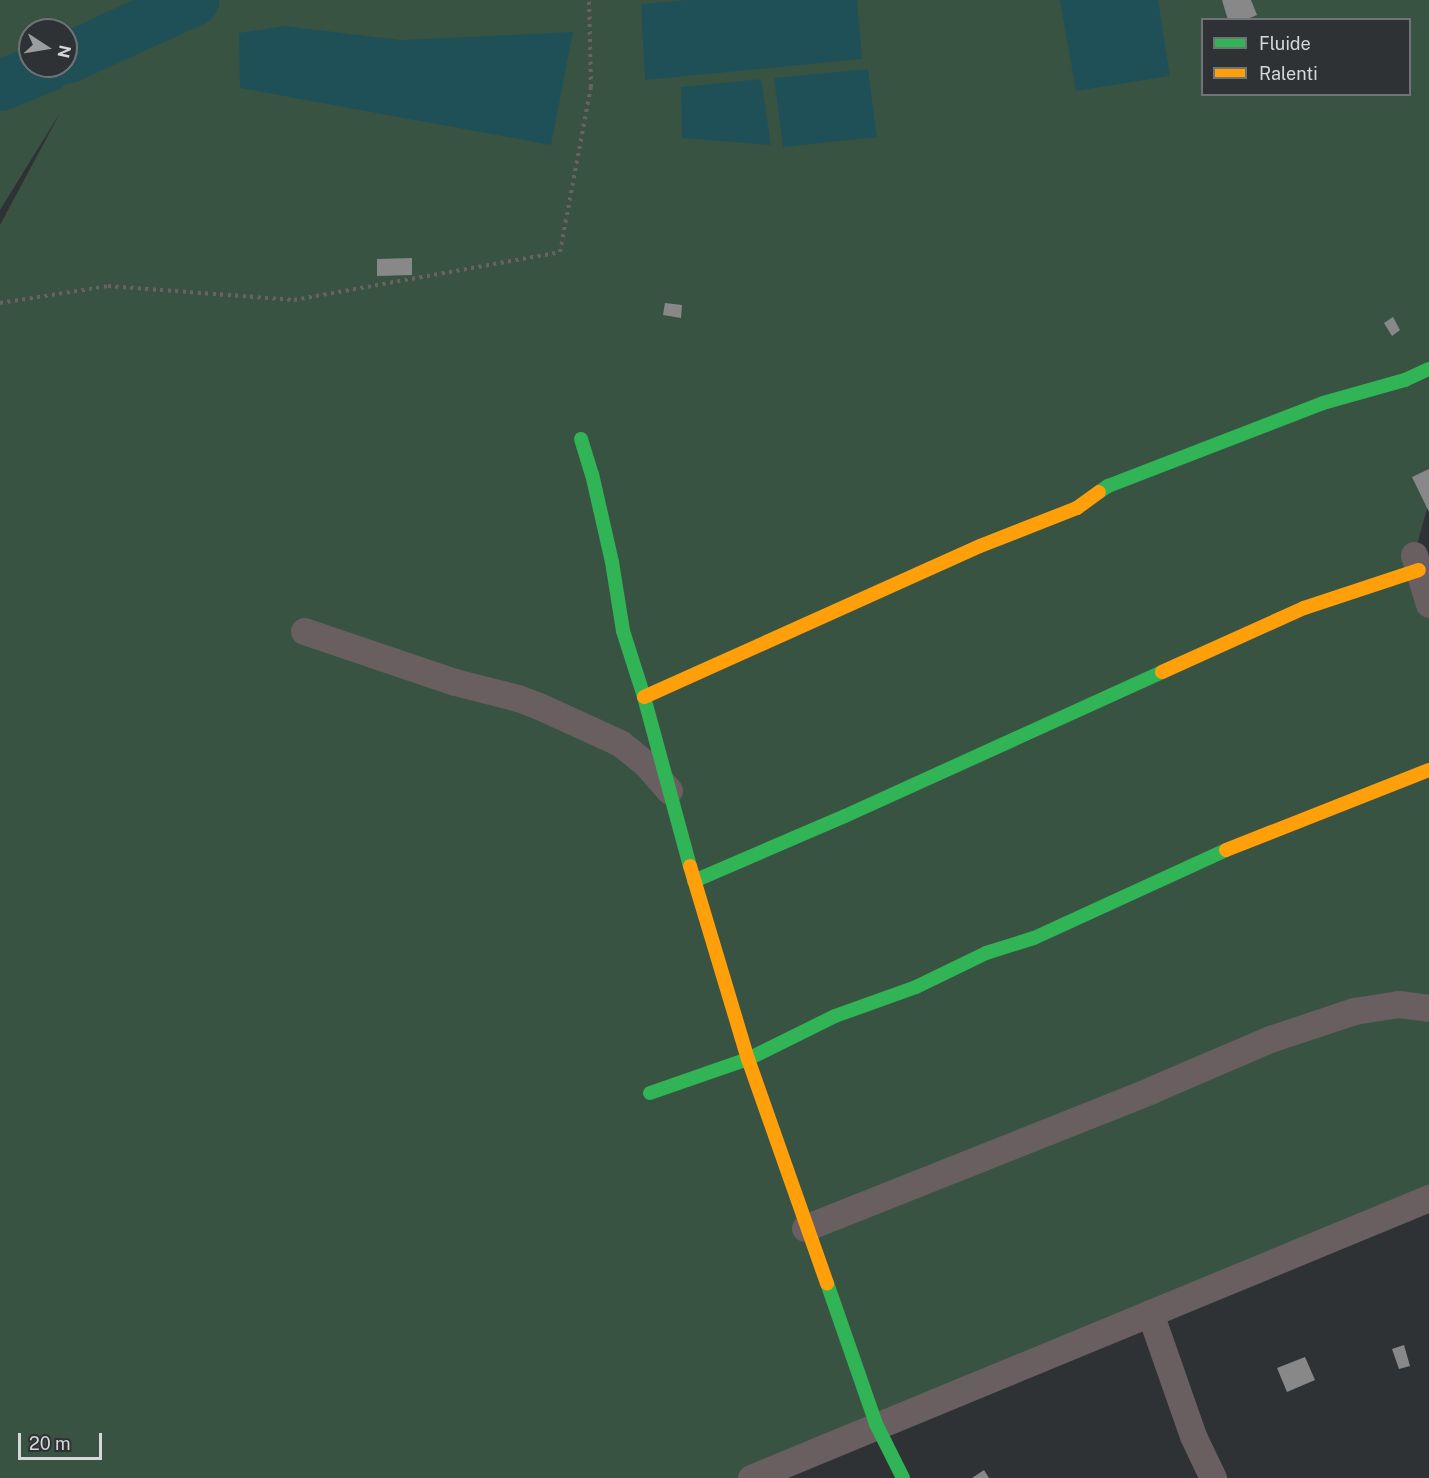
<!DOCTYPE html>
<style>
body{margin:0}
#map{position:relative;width:1429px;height:1478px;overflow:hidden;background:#2f3234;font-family:"Public Sans",sans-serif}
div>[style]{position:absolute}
.green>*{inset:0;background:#395343}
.water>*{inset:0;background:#205057}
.river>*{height:51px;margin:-25.5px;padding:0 25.5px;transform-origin:25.5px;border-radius:25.5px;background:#205057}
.building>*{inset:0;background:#888889}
.path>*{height:4px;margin-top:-2px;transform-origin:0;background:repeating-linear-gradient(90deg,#696263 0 3px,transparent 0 7.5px)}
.street>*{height:27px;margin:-13.5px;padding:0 13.5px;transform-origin:13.5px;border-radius:13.5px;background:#6a5f60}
.fast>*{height:14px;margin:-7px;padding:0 7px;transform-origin:7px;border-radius:7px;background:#30b455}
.slow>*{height:14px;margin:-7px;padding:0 7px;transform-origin:7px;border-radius:7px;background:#ff9f0a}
span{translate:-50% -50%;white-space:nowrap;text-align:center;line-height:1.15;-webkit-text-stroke:6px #2e3235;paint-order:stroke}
.legend{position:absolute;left:1201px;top:18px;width:210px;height:78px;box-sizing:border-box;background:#2e3235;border:2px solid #717477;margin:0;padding:8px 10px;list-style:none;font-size:18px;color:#d5d7d9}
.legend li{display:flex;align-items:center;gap:12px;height:30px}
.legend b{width:30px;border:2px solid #717477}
.north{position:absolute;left:18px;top:18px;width:60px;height:60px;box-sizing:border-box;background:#2e3235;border:2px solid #717477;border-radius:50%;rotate:102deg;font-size:16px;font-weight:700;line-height:24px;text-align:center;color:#d5d7d9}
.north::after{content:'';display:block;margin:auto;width:21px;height:27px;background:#9b9d9f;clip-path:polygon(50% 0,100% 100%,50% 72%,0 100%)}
.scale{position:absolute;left:18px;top:1433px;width:84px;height:27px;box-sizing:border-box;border:3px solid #d5d7d9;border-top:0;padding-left:8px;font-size:18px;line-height:21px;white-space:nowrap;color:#d5d7d9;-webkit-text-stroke:4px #2e3235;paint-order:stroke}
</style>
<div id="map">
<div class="green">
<i style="clip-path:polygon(evenodd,0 0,1429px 0,1429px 502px,1414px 555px,1429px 604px,1429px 1198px,751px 1478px,0 1478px,0 225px,60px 113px,0 210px,0 0,1202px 20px,1410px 20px,1410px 94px,1202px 94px,1202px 20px,0 0,30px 30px,66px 30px,66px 66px,30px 66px,30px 30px)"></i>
</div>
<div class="water">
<i style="clip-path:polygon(687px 0,857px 0,862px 59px,645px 80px,641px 4px)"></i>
<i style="clip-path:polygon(1060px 0,1158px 0,1170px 76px,1076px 91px)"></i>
<i style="clip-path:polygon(284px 26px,401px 40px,573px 32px,551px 145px,240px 88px,239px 33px)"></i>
<i style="clip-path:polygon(868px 69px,877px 137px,783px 147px,774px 78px)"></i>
<i style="clip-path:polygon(761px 79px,771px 145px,682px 138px,681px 87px)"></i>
</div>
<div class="river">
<i style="left:66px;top:58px;width:140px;rotate:-24.5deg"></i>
<i style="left:0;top:85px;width:51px;rotate:-22deg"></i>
</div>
<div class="building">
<i style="clip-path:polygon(1222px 0,1251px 0,1257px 15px,1245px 20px,1228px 20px)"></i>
<i style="clip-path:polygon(412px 258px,412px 275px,377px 276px,377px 259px)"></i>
<i style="clip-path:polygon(665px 303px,682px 305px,681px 318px,663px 315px)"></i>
<i style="clip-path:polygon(1393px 317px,1400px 330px,1392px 336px,1384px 323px)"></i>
<i style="clip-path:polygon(1429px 469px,1429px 512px,1412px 477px)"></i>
<i style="clip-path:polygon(1404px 1345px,1410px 1366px,1399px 1369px,1392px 1349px)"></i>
<i style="clip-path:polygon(1305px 1357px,1315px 1380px,1287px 1392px,1277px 1368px)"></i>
<i style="clip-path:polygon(984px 1470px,989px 1478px,972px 1478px)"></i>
</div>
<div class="path">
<i style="left:0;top:303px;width:109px;rotate:-8.9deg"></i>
<i style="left:108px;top:286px;width:187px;rotate:4.3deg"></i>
<i style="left:294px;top:300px;width:270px;rotate:-10.2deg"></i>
<i style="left:560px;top:252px;width:168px;rotate:-79.4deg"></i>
<i style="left:591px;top:87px;width:87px;rotate:-91.3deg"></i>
</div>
<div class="street">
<i style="left:1414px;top:555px;width:51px;rotate:73deg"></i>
<i style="left:304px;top:631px;width:159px;rotate:18.7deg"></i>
<i style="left:455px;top:682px;width:65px;rotate:14.3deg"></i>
<i style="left:518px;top:698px;width:22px;rotate:21deg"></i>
<i style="left:539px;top:706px;width:89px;rotate:24.6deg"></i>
<i style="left:620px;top:743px;width:33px;rotate:39deg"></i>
<i style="left:646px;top:764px;width:35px;rotate:49deg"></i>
<i style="left:805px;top:1228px;width:373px;rotate:-21.7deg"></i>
<i style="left:1151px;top:1090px;width:129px;rotate:-23.2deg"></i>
<i style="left:1270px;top:1039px;width:89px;rotate:-18.4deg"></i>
<i style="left:1354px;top:1011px;width:45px;rotate:-9deg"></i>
<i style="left:1398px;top:1004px;width:31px;rotate:7deg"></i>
<i style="left:1150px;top:1313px;width:130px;rotate:70.7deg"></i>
<i style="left:1193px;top:1436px;width:47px;rotate:64.5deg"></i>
<i style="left:751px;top:1478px;width:734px;rotate:-22.44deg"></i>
</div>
<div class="fast">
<i style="left:581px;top:439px;width:37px;rotate:73deg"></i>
<i style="left:592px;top:474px;width:90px;rotate:77.2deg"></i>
<i style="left:612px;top:562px;width:70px;rotate:80.9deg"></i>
<i style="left:623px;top:631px;width:69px;rotate:72.3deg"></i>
<i style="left:644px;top:697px;width:175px;rotate:74.8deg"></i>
<i style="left:1099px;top:492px;width:11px;rotate:-34deg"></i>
<i style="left:1108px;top:486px;width:230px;rotate:-21.1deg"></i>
<i style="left:1323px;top:403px;width:85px;rotate:-15.7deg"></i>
<i style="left:1405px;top:380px;width:26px;rotate:-25deg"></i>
<i style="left:694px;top:881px;width:164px;rotate:-23.3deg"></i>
<i style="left:845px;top:816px;width:348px;rotate:-24.4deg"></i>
<i style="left:650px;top:1093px;width:104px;rotate:-19.1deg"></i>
<i style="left:748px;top:1059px;width:97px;rotate:-26.3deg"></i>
<i style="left:835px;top:1016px;width:86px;rotate:-19.7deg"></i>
<i style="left:916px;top:987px;width:78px;rotate:-25.9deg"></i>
<i style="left:986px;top:953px;width:50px;rotate:-17.4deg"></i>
<i style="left:1034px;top:938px;width:211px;rotate:-24.6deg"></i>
<i style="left:827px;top:1283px;width:149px;rotate:70.8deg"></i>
<i style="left:876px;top:1424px;width:60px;rotate:63.4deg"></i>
</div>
<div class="slow">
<i style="left:1162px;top:672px;width:156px;rotate:-24.3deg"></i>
<i style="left:1304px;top:608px;width:121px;rotate:-18.3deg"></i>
<i style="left:644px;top:697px;width:368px;rotate:-24.2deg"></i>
<i style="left:980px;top:546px;width:104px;rotate:-21.4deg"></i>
<i style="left:1077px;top:508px;width:27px;rotate:-36deg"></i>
<i style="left:1226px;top:850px;width:218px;rotate:-21.5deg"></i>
<i style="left:690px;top:866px;width:202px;rotate:73.3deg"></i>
<i style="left:748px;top:1059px;width:238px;rotate:70.6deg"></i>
</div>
<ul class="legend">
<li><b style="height:8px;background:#30b455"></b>Fluide</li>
<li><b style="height:8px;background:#ff9f0a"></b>Ralenti</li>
</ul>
<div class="north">N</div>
<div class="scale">20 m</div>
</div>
